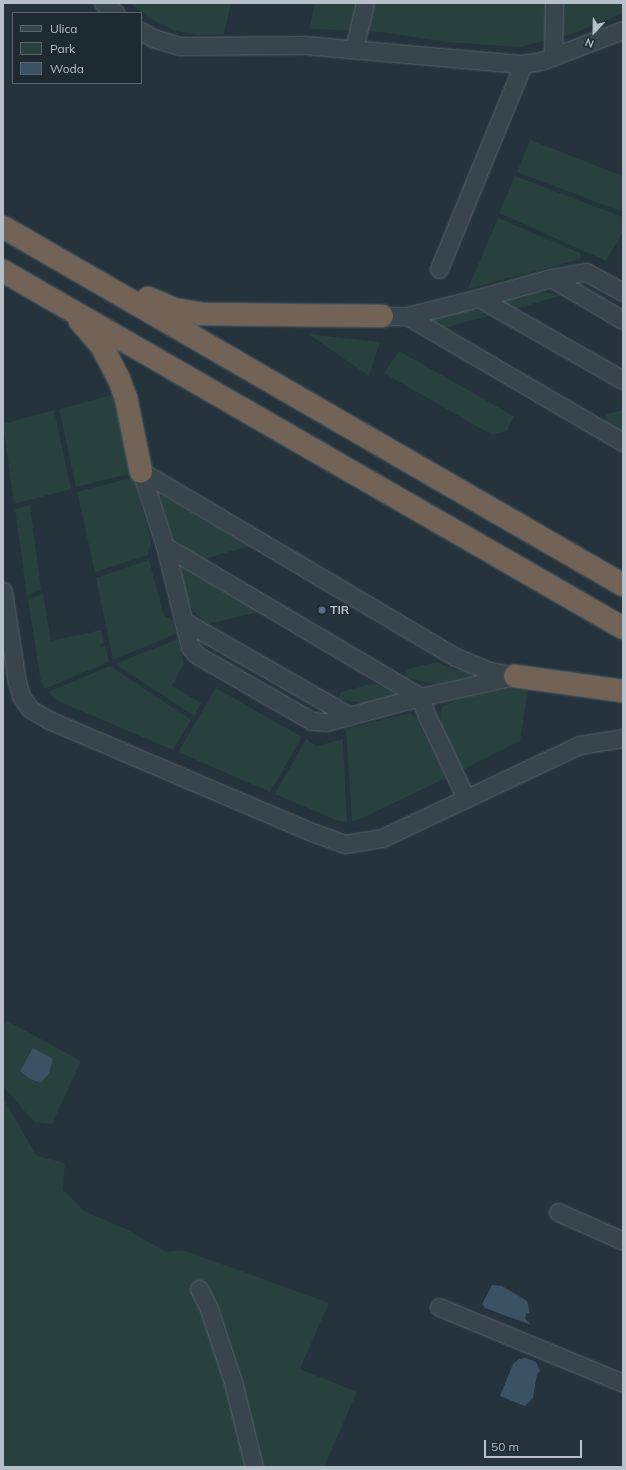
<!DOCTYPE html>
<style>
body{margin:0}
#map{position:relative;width:626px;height:1470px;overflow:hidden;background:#25333d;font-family:Mulish,sans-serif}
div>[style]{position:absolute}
.green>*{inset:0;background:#28403e}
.water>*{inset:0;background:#3a5263}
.roads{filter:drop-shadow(0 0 1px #57636b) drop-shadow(0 0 1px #57636b)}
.minor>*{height:17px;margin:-8.5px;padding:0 8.5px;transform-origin:8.5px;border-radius:8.5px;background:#39454d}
.highway>*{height:22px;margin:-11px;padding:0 11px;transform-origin:11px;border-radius:11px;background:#726356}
.dots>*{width:11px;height:11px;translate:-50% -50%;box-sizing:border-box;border:2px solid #1e2a32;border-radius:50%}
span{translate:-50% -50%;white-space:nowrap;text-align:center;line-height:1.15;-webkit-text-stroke:3px #1e2a32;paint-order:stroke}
.poi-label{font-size:12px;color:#b5c0c8;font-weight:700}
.left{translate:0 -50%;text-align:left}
.frame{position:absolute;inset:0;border:4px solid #b5c0c8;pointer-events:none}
.legend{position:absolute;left:12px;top:12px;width:130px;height:72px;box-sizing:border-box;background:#1e2a32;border:1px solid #5a666e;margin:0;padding:5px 7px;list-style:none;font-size:12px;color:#b5c0c8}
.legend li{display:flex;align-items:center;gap:8px;height:20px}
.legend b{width:20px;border:1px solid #5a666e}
.north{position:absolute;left:574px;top:12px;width:40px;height:40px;-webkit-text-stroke:3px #1e2a32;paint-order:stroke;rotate:202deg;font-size:11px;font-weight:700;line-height:16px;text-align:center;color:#b5c0c8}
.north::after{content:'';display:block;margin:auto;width:14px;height:18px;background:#b5c0c8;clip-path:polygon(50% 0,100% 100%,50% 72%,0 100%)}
.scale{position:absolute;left:484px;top:1440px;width:98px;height:18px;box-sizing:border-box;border:2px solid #b5c0c8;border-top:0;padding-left:5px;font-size:12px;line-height:14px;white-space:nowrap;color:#b5c0c8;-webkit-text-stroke:3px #1e2a32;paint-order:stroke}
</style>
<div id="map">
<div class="green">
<i style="clip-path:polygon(130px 3px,231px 3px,224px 34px,200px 35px,175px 31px,146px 16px)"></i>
<i style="clip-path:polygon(315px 3px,623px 3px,623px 13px,572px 34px,519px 47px,447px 42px,381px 32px,309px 29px)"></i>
<i style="clip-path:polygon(530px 140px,623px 176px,623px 212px,517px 172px)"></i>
<i style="clip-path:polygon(515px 176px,623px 217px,623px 232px,606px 261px,499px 213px)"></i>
<i style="clip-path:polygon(498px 218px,580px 253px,581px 259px,468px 289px)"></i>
<i style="clip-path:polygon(533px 291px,563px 295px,515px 309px,503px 302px,503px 300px)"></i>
<i style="clip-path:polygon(462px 310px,480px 311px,492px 315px,444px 328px,432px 321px,433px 318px)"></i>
<i style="clip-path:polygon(308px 334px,380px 342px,369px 376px)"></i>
<i style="clip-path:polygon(399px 351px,514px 416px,507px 431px,492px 435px,384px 373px)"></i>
<i style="clip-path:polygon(112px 395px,133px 473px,76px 487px,59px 409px)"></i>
<i style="clip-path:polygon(54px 410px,71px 489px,14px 504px,3px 424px)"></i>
<i style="clip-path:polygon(623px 410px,623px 432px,604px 421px,607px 414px)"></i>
<i style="clip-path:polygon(134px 477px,151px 542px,148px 555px,95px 572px,77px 492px)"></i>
<i style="clip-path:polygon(161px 496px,163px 496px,249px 546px,201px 560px,173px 538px,160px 504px)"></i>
<i style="clip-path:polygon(30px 505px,41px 590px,27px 595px,15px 509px)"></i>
<i style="clip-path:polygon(149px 560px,164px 616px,173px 620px,176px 634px,113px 660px,96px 578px)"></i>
<i style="clip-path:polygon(180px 567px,182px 567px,259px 612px,208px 624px,194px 612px,187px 600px)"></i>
<i style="clip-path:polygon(43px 594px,51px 641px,101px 630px,104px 643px,100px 644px,100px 647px,105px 646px,109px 662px,44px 689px,40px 677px,28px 599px)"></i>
<i style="clip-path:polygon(178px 639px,184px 663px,172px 686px,201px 703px,194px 716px,115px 664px)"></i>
<i style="clip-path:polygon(437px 662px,458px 671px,460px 668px,469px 673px,470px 676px,434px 684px,404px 677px,408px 669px)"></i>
<i style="clip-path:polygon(110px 666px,191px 720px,173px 750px,58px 701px,48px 692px)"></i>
<i style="clip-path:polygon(371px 684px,379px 685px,397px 696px,367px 704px,338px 699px,341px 692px)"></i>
<i style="clip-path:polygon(216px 688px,302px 737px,270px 792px,178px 752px)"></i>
<i style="clip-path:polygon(505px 689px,528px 690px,520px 741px,462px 770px,442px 728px,440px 714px,443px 706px,462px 698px)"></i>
<i style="clip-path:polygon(410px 713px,417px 719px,446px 778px,358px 820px,352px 821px,346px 729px)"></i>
<i style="clip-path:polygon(306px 739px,317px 746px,343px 739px,347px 822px,338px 821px,275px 794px)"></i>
<i style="clip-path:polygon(6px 1020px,81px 1061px,52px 1124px,34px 1122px,3px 1086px,3px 1027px)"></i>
<i style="clip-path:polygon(3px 1098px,37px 1156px,65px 1163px,63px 1190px,84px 1211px,128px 1230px,166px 1252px,183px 1250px,329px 1303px,300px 1369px,357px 1392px,324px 1467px,3px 1467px)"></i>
</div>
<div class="water">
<i style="clip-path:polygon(33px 1048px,53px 1059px,49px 1073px,41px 1083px,30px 1079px,20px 1071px)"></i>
<i style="clip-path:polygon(492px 1285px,502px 1286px,527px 1301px,530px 1313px,526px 1314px,525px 1318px,531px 1325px,485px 1308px,482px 1304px)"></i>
<i style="clip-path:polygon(526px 1358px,536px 1362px,540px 1371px,537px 1374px,533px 1398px,525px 1406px,500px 1396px,513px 1364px,519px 1359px)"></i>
</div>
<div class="roads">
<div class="minor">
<i style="left:103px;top:3px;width:16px;rotate:38deg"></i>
<i style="left:141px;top:31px;width:14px;rotate:30deg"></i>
<i style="left:153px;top:38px;width:28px;rotate:17deg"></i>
<i style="left:180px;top:46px;width:124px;rotate:-0.5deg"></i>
<i style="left:304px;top:45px;width:220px;rotate:5deg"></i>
<i style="left:523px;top:64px;width:18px;rotate:-9deg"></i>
<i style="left:541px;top:61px;width:88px;rotate:-20.7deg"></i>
<i style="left:354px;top:49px;width:47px;rotate:-76.6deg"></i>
<i style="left:553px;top:57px;width:54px;rotate:-88.9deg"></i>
<i style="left:439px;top:269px;width:222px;rotate:-67.7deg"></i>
<i style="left:551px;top:278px;width:83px;rotate:30.3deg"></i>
<i style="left:479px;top:298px;width:75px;rotate:-15.5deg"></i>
<i style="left:551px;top:278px;width:36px;rotate:-10deg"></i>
<i style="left:586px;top:272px;width:42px;rotate:28.4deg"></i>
<i style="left:382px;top:316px;width:25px"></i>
<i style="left:407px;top:316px;width:74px;rotate:-14deg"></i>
<i style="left:479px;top:298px;width:166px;rotate:29.7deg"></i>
<i style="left:407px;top:316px;width:250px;rotate:30.3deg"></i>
<i style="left:141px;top:471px;width:79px;rotate:72.3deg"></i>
<i style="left:165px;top:546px;width:104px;rotate:76.1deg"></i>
<i style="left:190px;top:647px;width:11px;rotate:49deg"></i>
<i style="left:197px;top:655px;width:133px;rotate:29.9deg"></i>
<i style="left:312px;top:721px;width:14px;rotate:4deg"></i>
<i style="left:326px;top:722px;width:97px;rotate:-14.9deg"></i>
<i style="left:420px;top:697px;width:97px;rotate:-12.5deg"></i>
<i style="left:141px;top:471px;width:366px;rotate:30.6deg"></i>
<i style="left:456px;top:657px;width:33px;rotate:23deg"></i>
<i style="left:486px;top:670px;width:24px;rotate:12deg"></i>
<i style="left:165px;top:546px;width:296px;rotate:30.6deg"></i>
<i style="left:420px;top:697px;width:20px;rotate:70deg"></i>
<i style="left:427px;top:716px;width:91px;rotate:64.6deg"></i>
<i style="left:3px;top:591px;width:92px;rotate:81.3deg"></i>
<i style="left:17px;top:682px;width:15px;rotate:74deg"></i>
<i style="left:21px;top:696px;width:16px;rotate:55deg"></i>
<i style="left:30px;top:709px;width:22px;rotate:30deg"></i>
<i style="left:49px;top:720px;width:286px;rotate:23.1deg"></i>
<i style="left:312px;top:832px;width:35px;rotate:20deg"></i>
<i style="left:345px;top:844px;width:37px;rotate:-9deg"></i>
<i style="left:382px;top:838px;width:219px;rotate:-25.2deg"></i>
<i style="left:580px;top:745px;width:44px;rotate:-9.2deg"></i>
<i style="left:184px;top:621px;width:191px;rotate:29.8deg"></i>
<i style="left:558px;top:1212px;width:71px;rotate:24deg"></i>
<i style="left:199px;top:1289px;width:22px;rotate:63deg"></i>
<i style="left:209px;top:1309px;width:77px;rotate:71.8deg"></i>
<i style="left:233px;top:1382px;width:88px;rotate:76.1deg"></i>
<i style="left:439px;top:1307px;width:199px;rotate:22.4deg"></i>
</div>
<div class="highway">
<i style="left:3px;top:227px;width:716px;rotate:30deg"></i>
<i style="left:3px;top:271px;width:715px;rotate:29.93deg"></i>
<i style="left:148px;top:298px;width:28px;rotate:23deg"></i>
<i style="left:174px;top:309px;width:28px;rotate:10deg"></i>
<i style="left:202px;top:314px;width:180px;rotate:0.6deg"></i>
<i style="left:80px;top:321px;width:32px;rotate:49deg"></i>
<i style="left:101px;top:345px;width:38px;rotate:62deg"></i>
<i style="left:119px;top:379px;width:20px;rotate:70deg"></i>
<i style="left:126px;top:398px;width:75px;rotate:78.4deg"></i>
<i style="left:515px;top:676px;width:109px;rotate:7.9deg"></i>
</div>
</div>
<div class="dots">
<i style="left:322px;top:610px;background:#5c6f8a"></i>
</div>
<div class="poi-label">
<span class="left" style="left:330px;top:610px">TIR</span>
</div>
<div class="frame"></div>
<ul class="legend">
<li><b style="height:5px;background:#39454d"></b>Ulica</li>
<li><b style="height:11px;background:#28403e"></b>Park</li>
<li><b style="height:11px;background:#3a5263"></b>Woda</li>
</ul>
<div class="north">N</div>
<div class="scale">50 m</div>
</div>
